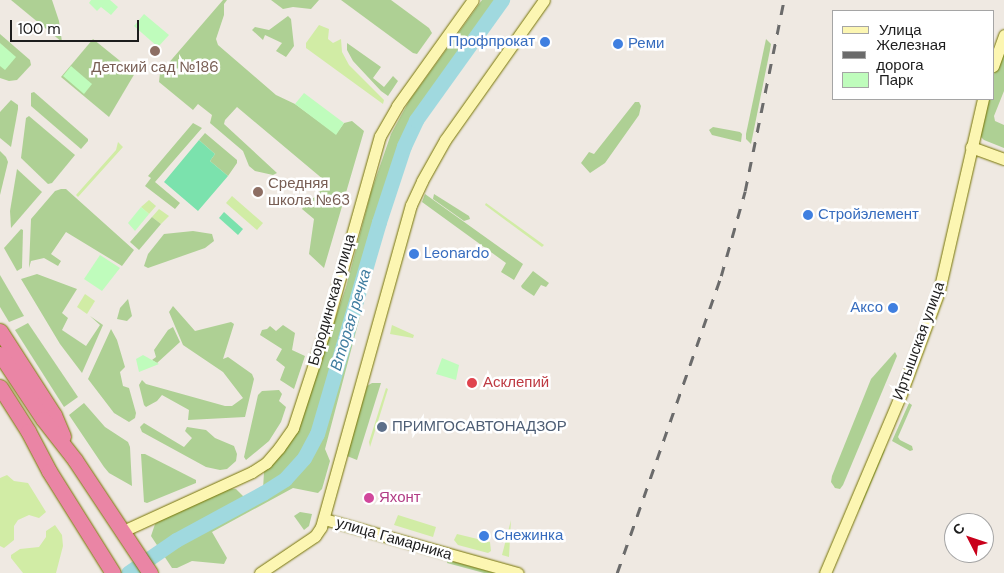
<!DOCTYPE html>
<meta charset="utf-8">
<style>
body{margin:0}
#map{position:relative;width:1004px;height:573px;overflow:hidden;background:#efe9e2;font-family:"DM Sans",sans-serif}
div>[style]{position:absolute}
.grass>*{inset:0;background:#d1eca5}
.forest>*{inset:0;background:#aed094}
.park>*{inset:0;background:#bffcbc}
.pitch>*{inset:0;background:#7be2ad}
.river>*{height:15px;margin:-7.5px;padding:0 7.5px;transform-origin:7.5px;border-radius:7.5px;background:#a0d9df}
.roads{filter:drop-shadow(0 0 1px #777400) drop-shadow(0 0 1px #777400)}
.secondary>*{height:11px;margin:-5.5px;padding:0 5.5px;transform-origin:5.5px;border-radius:5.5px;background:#fcf6b2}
.highway>*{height:15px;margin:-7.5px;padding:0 7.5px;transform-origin:7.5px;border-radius:7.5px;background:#ea85a5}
.rail>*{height:2.5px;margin-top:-1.25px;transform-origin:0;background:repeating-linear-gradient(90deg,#6b6b6b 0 10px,transparent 0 20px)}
.dots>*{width:14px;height:14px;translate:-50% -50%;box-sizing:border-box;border:2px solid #fff;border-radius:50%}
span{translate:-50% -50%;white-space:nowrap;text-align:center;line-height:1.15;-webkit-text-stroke:5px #fff;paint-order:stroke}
.shop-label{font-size:15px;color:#366cbe}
.right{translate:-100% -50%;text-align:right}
.left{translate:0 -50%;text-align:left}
.education-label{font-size:15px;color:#785e54}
.street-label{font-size:15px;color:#1d1d1d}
.health-label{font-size:15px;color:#be3a42}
.service-label{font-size:15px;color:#4e5e75}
.hotel-label{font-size:15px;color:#b23c85}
.water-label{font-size:16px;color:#407da0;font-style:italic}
.legend{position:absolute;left:832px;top:10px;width:162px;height:90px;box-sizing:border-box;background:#fff;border:1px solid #a5a5a5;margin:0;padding:6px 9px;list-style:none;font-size:15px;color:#1d1d1d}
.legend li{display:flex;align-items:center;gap:10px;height:25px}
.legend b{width:25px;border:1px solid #a5a5a5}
.north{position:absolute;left:944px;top:513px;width:50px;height:50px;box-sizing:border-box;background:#fff;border:1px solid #a5a5a5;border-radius:50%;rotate:311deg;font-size:14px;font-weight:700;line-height:20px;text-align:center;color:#1d1d1d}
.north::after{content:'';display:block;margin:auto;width:18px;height:22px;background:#c9001b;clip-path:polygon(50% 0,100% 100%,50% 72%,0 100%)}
.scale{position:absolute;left:10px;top:20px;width:129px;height:22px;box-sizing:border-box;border:2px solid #1d1d1d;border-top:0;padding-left:6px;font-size:15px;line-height:18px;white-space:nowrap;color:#1d1d1d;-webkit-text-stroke:4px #fff;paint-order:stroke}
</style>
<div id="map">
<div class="grass">
<i style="clip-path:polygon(319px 25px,329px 29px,328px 39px,333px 43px,341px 39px,342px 52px,349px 65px,384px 100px,383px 104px,306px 48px,306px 43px)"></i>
<i style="clip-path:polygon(118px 142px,123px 147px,78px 197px,76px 195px,116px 150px)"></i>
<i style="clip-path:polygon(232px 196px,263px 223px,257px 230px,226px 203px)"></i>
<i style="clip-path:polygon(149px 200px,156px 206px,149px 214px,141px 207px)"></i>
<i style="clip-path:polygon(486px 203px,544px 245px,542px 247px,485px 205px)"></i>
<i style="clip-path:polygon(159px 209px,169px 216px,161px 224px,152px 217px)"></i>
<i style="clip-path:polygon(85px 294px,95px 301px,87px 314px,77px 307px)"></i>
<i style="clip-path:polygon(392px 325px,414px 335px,413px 338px,390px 334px)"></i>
<i style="clip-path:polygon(386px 388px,388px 389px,370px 447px,369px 442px)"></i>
<i style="clip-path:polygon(7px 475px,14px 481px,28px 483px,46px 512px,39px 518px,29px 515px,18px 520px,14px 526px,14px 540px,4px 548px,0 546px,0 478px)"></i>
<i style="clip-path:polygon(398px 515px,436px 527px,433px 537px,394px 525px)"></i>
<i style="clip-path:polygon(511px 520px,509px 557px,502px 555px)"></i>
<i style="clip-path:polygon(55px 525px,62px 535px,63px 546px,56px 573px,23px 573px,11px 558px,11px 555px,20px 549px,39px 547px,46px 537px,46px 531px)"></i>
<i style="clip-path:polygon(457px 534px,490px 542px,491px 551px,488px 553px,458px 545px,454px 540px)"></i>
</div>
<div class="forest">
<i style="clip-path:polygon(11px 0,52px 0,59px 21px,62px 42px)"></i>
<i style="clip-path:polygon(223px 0,227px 0,224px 4px,224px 15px,216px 39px,218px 45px,276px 95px,295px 104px,336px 134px,344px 123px,352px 121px,364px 131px,324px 268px,309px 254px,314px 219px,302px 209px,306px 202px,315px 197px,324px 186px,324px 180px,237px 107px,225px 120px,224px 124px,277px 173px,273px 175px,255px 171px,249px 166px,243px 151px,210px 123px,212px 115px,198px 104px,193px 110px,159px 82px,160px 73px)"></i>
<i style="clip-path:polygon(271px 0,319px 0,311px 9px,293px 7px,283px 9px)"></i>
<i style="clip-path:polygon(341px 0,391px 0,429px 28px,432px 33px,417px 54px,413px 53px)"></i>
<i style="clip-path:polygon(482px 0,510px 0,425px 119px,412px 141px,401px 167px,384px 225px,325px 449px,330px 461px,322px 489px,318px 493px,293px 488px,212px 532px,227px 558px,224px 564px,192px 561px,177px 568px,172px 568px,151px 536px,155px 524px,165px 517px,229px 488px,236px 489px,245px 498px,263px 489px,264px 472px,296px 435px,346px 287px,371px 192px,391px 134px,409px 101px)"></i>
<i style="clip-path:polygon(288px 16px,291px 19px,294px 46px,286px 57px,276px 51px,282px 43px,265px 35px,263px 40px,252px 30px,255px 27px,269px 30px)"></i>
<i style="clip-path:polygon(0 34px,30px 60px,31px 65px,17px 80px,9px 81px,0 78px)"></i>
<i style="clip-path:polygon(93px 39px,135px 73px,109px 117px,61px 77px)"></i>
<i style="clip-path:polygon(766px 39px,771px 44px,770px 50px,751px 144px,746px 139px,746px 134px)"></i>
<i style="clip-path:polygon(347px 43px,381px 67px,373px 78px,384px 87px,393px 76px,398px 81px,388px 96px,381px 91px,353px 61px,347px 50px)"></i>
<i style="clip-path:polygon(1004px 45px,1004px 91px,994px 116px,995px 121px,1004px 125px,1004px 148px,984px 140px,979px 135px,986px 99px,993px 99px,993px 77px)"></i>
<i style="clip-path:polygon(34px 92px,88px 139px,88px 141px,81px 149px,31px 106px,31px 93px)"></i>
<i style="clip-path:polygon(11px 100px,18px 105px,18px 109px,11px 147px,0 138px,0 112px)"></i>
<i style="clip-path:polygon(635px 102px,639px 102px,641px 106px,639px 115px,605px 163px,590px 173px,581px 163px,589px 152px,594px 154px)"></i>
<i style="clip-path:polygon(29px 116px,75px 155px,52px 183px,48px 184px,21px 158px,26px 118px)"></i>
<i style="clip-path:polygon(193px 123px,202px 128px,155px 182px,180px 203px,175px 209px,145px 186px,151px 178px,148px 176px)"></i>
<i style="clip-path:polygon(713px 127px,740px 132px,742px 134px,741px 142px,712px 135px,709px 130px)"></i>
<i style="clip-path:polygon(205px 133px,237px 160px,237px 163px,228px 176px,210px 161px,215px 154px,199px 140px)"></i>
<i style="clip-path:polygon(0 151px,6px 157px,8px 162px,0 195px)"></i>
<i style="clip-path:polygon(17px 169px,42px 192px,11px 228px,10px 211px)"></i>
<i style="clip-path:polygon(61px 189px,66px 189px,134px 250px,122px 266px,66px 232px,51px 254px,61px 261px,58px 266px,44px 258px,31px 261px,29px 268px,31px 219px,55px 191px)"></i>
<i style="clip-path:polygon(425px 194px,523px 264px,514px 280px,501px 272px,506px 263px,422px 202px)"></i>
<i style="clip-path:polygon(434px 194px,469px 216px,470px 219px,464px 221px,433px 199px)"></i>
<i style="clip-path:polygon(152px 217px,161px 224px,139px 250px,130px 242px)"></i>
<i style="clip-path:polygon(21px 229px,23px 230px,22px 268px,17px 271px,4px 248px)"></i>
<i style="clip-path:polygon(193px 231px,212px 234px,214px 241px,205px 248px,148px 268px,144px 266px,148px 254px,164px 234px)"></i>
<i style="clip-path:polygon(533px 271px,549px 283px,546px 287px,541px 285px,534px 296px,522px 288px,521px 286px)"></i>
<i style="clip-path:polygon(37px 274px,77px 289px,62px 313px,68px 318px,62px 330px,86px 346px,100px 325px,90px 316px,103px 325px,82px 373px,60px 344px,21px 279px)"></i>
<i style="clip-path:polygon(0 275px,24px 316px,9px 322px,0 307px)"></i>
<i style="clip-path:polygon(128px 299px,132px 316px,127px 321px,117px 319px,120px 308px)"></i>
<i style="clip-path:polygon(173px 306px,195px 331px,231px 322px,234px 324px,223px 359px,228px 357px,252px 374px,254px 379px,245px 417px,188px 420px,189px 410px,162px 395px,157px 401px,146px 407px,144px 405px,139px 385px,142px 380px,146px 384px,225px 406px,232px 406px,243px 398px,223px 372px,183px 345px,169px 312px)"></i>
<i style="clip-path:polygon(28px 323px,78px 397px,64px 407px,15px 330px)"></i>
<i style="clip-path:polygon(283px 325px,295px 333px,292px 350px,305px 356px,294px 389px,280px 380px,285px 367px,276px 360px,282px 349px,260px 335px,262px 330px,267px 329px,270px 326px,276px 331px)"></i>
<i style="clip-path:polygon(173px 327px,180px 342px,157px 363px,152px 360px,156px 357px,154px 350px,168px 330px)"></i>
<i style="clip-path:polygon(111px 329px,117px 340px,125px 367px,120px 372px,123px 386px,129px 388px,136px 413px,135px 418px,129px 422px,114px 413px,88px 379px)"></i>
<i style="clip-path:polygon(895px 352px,897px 356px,843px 485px,840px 489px,835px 488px,831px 482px,832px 476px,871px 379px)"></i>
<i style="clip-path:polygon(372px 383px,381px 383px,357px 460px,347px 456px,367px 386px)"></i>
<i style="clip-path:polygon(279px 390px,282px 394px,279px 401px,286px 407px,281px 422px,269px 441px,246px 460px,244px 457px,258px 395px,262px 391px)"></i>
<i style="clip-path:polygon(84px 403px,105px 427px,128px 442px,130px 447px,132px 486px,109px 473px,104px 467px,69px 415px)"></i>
<i style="clip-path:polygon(909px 403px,912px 405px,898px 437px,900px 440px,912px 446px,913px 450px,910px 451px,892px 441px)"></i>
<i style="clip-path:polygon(144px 423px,184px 447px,192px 438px,185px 431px,187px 427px,206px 430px,215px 438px,234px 446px,237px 454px,236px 461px,227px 469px,220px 470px,206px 467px,142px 432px,140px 427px)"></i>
<i style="clip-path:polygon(882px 448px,885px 450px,860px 509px,857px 511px)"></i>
<i style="clip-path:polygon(141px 454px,145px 454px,196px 480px,196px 483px,147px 503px,144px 502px)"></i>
<i style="clip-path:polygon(300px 512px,312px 514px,309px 526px,304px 530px,294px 516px)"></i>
<i style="clip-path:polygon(448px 560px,495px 573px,484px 573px,447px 563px)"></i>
</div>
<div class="park">
<i style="clip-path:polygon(91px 0,110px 0,118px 7px,111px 15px,101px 7px,97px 11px,89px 3px)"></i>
<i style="clip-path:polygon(144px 14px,169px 35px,158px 47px,134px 26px)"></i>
<i style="clip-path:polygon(0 43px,16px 57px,5px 70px,0 66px)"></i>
<i style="clip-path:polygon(71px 66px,92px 84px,84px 94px,63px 76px)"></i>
<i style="clip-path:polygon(304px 93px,344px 123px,336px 135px,295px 104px)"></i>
<i style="clip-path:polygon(141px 207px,149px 214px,135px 231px,128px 223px)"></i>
<i style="clip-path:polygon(100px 255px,120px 268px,102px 291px,84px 279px)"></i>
<i style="clip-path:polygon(143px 355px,152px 360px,159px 364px,139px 372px,136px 359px)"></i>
<i style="clip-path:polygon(442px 358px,459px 365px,456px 380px,436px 374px)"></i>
</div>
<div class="pitch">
<i style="clip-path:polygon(199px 140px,215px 154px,210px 161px,228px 176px,198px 211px,164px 182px)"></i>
<i style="clip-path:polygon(224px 212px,243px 229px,238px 235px,219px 218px)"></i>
</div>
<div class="river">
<i style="left:128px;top:573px;width:58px;rotate:-34.5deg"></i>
<i style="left:176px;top:540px;width:99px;rotate:-28.4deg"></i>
<i style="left:263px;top:493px;width:26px;rotate:-32deg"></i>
<i style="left:285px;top:479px;width:28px;rotate:-48deg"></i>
<i style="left:304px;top:458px;width:27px;rotate:-62deg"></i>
<i style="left:317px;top:434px;width:221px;rotate:-73.7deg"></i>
<i style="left:379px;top:222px;width:80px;rotate:-71.8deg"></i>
<i style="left:404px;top:146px;width:29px;rotate:-65deg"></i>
<i style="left:416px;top:120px;width:148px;rotate:-54.4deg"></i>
</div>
<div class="roads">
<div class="secondary">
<i style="left:993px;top:66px;width:33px;rotate:-70deg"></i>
<i style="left:971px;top:147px;width:35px;rotate:20deg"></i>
<i style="left:324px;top:519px;width:201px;rotate:15.6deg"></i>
<i style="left:123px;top:531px;width:142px;rotate:-24.6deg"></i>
<i style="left:252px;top:472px;width:17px;rotate:-33deg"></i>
<i style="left:266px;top:463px;width:20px;rotate:-49deg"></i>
<i style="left:279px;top:448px;width:24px;rotate:-55deg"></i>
<i style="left:293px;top:428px;width:109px;rotate:-71.9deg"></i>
<i style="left:327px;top:324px;width:195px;rotate:-74.3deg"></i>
<i style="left:380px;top:136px;width:34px;rotate:-60deg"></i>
<i style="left:397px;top:106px;width:130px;rotate:-54.4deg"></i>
<i style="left:260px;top:573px;width:66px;rotate:-33.9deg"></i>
<i style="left:315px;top:536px;width:11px;rotate:-56deg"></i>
<i style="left:321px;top:527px;width:334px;rotate:-74.4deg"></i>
<i style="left:411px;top:205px;width:26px;rotate:-65deg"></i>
<i style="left:422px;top:181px;width:47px;rotate:-60.7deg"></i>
<i style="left:445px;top:140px;width:171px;rotate:-54.7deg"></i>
<i style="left:825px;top:573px;width:194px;rotate:-67deg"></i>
<i style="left:901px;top:394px;width:110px;rotate:-69.7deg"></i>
<i style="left:939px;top:291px;width:197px;rotate:-77.1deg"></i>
</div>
<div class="highway">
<i style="left:0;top:331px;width:100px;rotate:57.3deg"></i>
<i style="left:54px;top:415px;width:23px;rotate:67deg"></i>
<i style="left:0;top:354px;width:78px;rotate:56.5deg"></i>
<i style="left:43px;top:419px;width:52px;rotate:52deg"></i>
<i style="left:75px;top:460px;width:136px;rotate:56.4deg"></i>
<i style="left:0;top:387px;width:52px;rotate:57.5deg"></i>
<i style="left:28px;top:431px;width:45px;rotate:62.3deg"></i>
<i style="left:49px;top:471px;width:120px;rotate:57.9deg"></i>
</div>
</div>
<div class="rail">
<i style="left:617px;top:573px;width:315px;rotate:-70.7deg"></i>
<i style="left:721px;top:276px;width:88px;rotate:-74.2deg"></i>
<i style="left:745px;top:191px;width:195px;rotate:-78.5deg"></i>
</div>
<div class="dots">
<i style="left:545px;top:42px;background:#3f7fe0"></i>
<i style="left:618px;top:44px;background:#3f7fe0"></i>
<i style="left:155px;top:51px;background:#8d6e63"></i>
<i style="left:258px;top:192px;background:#8d6e63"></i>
<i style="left:808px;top:215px;background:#3f7fe0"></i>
<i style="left:414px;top:254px;background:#3f7fe0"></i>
<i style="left:893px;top:308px;background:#3f7fe0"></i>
<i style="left:472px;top:383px;background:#e0444e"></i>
<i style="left:382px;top:427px;background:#5c6f8a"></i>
<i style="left:369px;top:498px;background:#d1479c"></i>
<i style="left:484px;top:536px;background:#3f7fe0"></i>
</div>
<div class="shop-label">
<span class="right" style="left:535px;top:42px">Профпрокат</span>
<span class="left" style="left:628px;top:44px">Реми</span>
<span class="left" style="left:818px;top:215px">Стройэлемент</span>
<span class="left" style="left:424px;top:254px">Leonardo</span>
<span class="right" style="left:883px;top:308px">Аксо</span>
<span class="left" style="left:494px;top:536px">Снежинка</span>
</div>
<div class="education-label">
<span style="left:155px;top:68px">Детский сад №186</span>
<span class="left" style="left:268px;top:192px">Средняя<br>школа №63</span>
</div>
<div class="street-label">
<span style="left:332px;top:300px;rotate:-74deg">Бородинская улица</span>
<span style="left:919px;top:341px;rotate:-70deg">Иртышская улица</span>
<span style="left:394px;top:539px;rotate:16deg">улица Гамарника</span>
</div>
<div class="health-label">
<span class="left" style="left:483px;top:383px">Асклепий</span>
</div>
<div class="service-label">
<span class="left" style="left:392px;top:427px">ПРИМГОСАВТОНАДЗОР</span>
</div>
<div class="hotel-label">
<span class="left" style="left:379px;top:498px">Яхонт</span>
</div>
<div class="water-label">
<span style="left:351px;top:320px;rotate:-73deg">Вторая речка</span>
</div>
<ul class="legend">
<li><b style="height:6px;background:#fcf6b2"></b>Улица</li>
<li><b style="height:6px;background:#6b6b6b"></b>Железная дорога</li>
<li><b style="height:14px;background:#bffcbc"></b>Парк</li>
</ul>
<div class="north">С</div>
<div class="scale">100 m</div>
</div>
